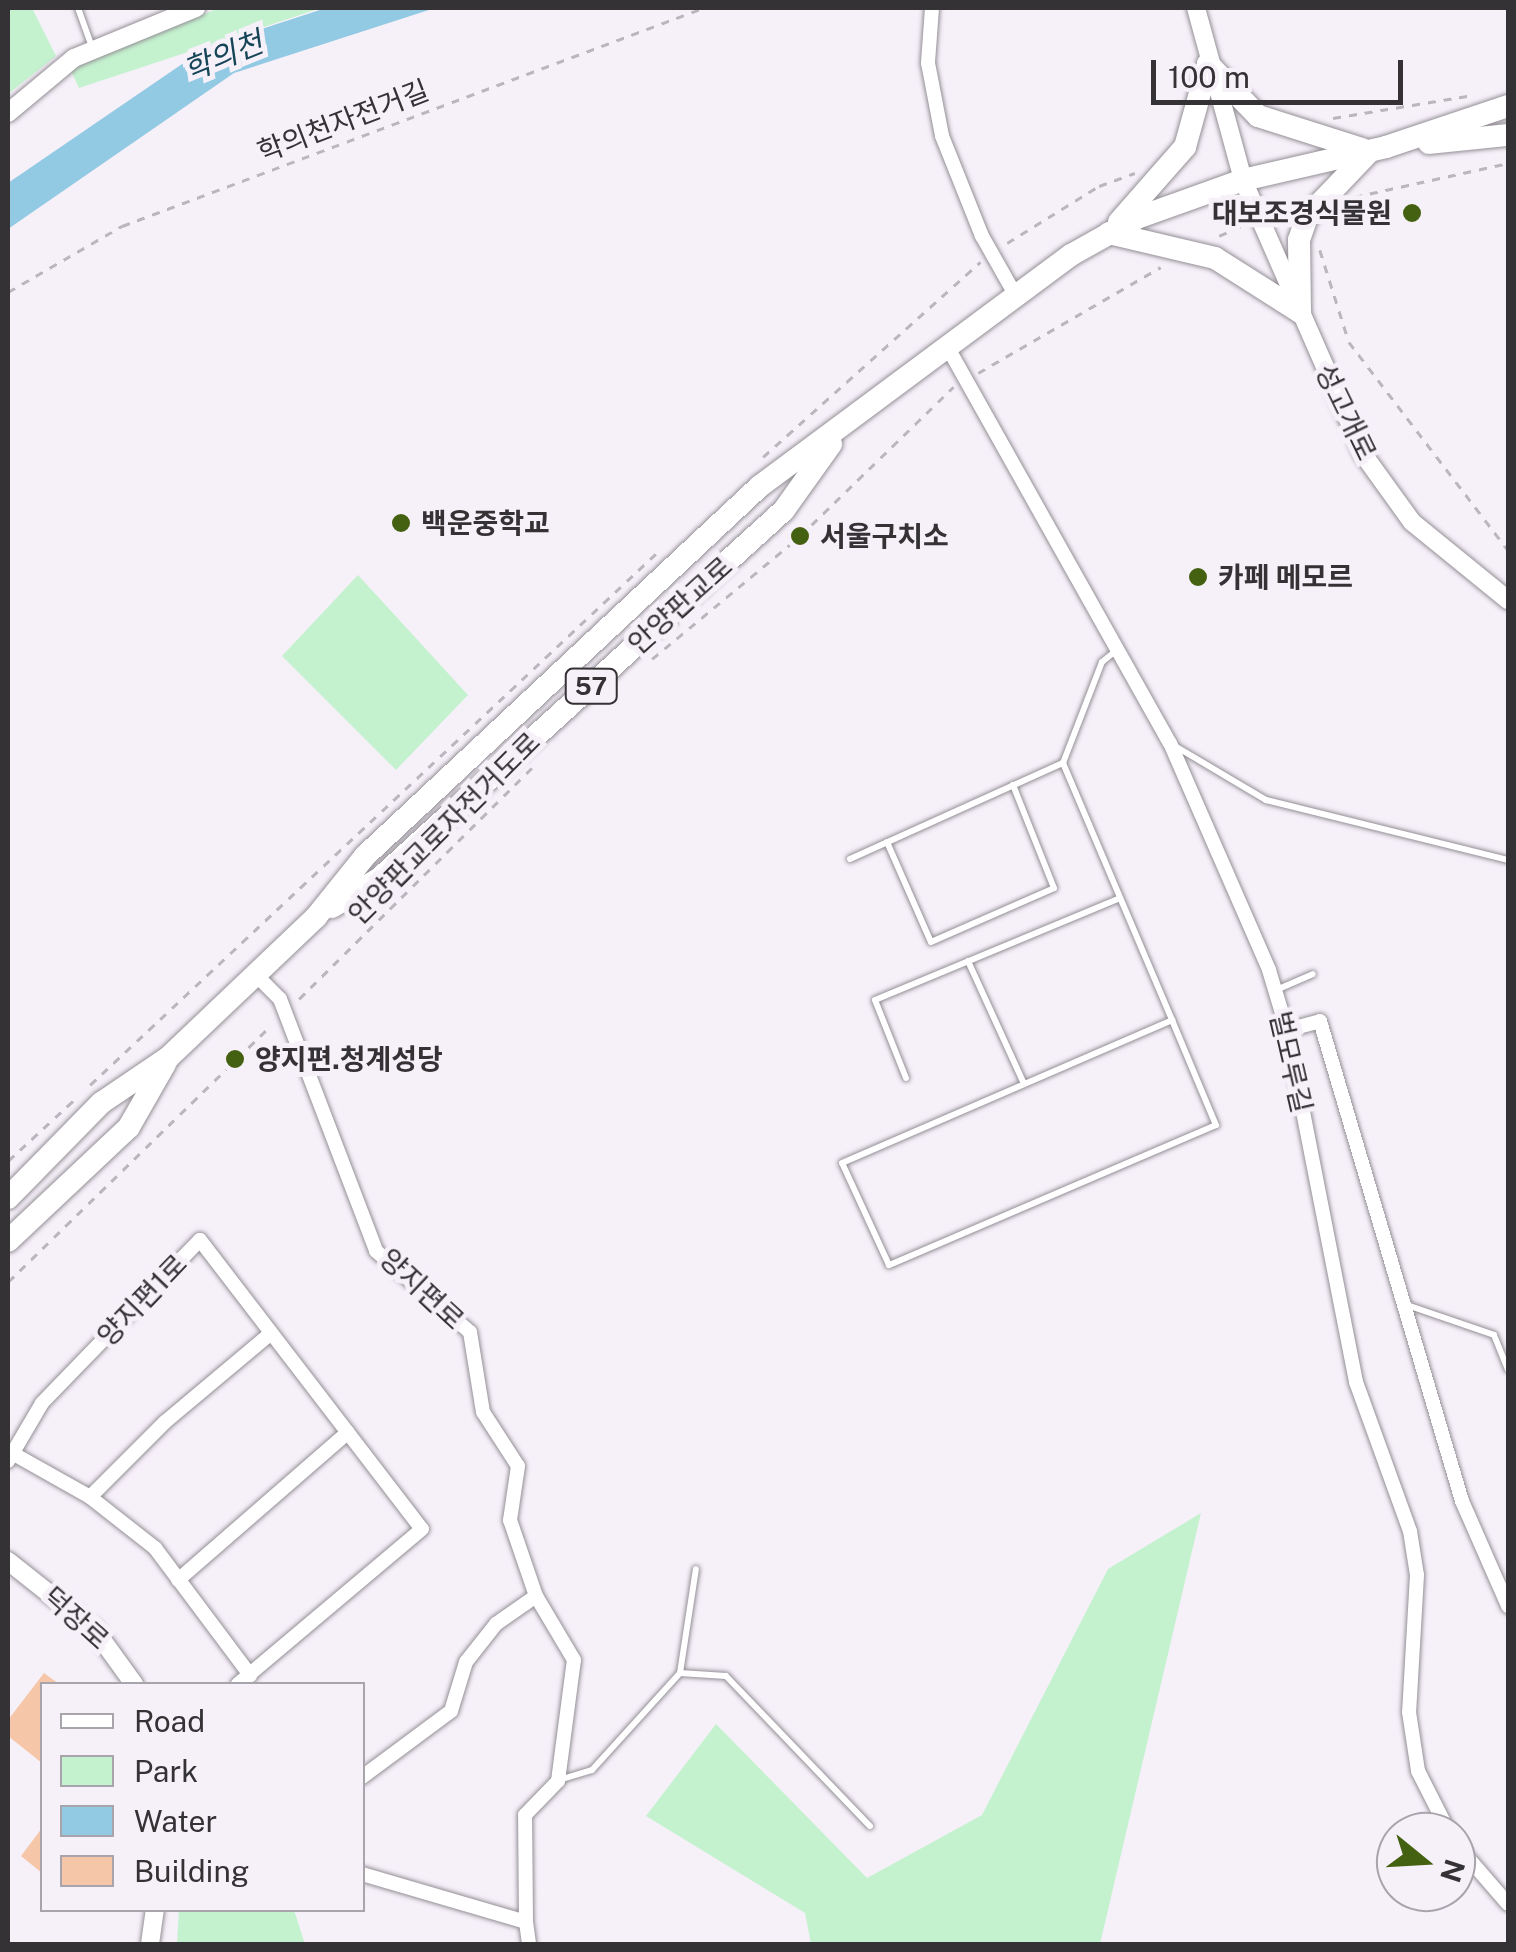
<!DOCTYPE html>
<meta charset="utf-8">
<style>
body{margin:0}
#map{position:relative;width:1516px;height:1952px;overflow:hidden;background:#f6f0f9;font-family:"Public Sans","Noto Sans KR",sans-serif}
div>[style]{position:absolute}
.green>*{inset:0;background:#c4f2cf}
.water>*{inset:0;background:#92c9e3}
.building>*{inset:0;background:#f6c6a8}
.path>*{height:2.5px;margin-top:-1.25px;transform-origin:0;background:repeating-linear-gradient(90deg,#bab6bd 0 8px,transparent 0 16px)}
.roads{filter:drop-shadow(0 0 2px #948f96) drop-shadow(0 0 2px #948f96)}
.service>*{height:6px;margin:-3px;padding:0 3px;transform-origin:3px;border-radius:3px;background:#fff}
.minor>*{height:14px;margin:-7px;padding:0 7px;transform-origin:7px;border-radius:7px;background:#fff}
.tertiary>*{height:18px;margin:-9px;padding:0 9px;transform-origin:9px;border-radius:9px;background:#fff}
.primary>*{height:22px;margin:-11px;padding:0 11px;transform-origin:11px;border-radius:11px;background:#fff}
.dots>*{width:28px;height:28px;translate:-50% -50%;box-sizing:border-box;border:5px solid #f6f0f9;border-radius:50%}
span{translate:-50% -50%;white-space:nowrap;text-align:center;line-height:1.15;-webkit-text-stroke:10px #f6f0f9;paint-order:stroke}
.shield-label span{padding:2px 8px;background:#f6f0f9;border:2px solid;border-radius:8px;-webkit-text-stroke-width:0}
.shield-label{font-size:25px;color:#343235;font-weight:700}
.street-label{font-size:28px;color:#343235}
.poi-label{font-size:28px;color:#343235;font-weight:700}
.right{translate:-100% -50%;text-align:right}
.left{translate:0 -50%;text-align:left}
.water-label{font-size:30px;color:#174558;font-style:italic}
.frame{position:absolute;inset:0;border:10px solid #343235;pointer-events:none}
.legend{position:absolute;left:40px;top:1682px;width:325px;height:230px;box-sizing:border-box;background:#f6f0f9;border:2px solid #a8a4ab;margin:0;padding:12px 18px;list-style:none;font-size:30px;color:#343235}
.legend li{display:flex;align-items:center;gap:20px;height:50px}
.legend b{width:50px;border:2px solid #a8a4ab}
.north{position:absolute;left:1376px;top:1812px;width:100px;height:100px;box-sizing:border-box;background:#f6f0f9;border:2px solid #a8a4ab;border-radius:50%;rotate:108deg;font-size:28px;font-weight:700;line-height:40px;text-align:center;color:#343235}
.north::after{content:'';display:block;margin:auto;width:35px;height:45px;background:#446011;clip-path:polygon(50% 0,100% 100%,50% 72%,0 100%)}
.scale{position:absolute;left:1151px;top:60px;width:252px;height:45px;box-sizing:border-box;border:5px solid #343235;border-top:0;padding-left:12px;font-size:30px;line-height:35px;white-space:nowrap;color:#343235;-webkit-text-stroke:8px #f6f0f9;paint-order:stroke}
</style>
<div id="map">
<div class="green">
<i style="clip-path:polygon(8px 8px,32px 8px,56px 56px,8px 94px)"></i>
<i style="clip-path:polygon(219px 8px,321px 8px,79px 88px,70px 69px)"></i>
<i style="clip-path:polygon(358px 575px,468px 695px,396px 770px,282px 656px)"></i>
<i style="clip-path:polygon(1201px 1513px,1100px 1944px,811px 1944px,805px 1913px,646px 1816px,716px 1724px,867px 1878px,982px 1815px,1108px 1569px)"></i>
<i style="clip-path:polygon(179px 1910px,294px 1910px,305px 1944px,177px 1944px)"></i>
</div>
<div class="water">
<i style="clip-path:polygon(326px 8px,435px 8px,234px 73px,8px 229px,8px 183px,207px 47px)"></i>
</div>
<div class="building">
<i style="clip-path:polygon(44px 1673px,59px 1684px,42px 1684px,42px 1763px,8px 1736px,8px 1720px)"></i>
<i style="clip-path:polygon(42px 1828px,42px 1873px,21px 1856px)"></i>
</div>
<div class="path">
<i style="left:1333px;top:118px;width:142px;rotate:-9.3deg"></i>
<i style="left:1354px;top:197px;width:158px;rotate:-12.4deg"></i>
<i style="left:1219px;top:236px;width:27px;rotate:-24deg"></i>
<i style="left:1007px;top:243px;width:108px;rotate:-31.8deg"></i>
<i style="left:1099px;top:186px;width:38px;rotate:-20deg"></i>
<i style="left:1320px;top:250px;width:96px;rotate:72.5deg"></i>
<i style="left:1349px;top:342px;width:262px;rotate:52.6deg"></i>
<i style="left:8px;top:292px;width:132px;rotate:-30.1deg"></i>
<i style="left:122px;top:226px;width:621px;rotate:-20.57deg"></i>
<i style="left:978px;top:373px;width:211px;rotate:-30.1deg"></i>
<i style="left:763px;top:457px;width:292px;rotate:-41.9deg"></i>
<i style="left:652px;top:659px;width:192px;rotate:-39.7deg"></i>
<i style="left:800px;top:536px;width:214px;rotate:-44.2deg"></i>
<i style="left:299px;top:999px;width:332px;rotate:-44.8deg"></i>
<i style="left:90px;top:1085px;width:782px;rotate:-43.19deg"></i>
<i style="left:8px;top:1161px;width:94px;rotate:-42.8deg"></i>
<i style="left:8px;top:1282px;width:368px;rotate:-44.3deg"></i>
</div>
<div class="roads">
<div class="service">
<i style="left:78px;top:8px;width:41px;rotate:70.3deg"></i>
<i style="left:1175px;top:746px;width:106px;rotate:30.7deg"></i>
<i style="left:1266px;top:800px;width:249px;rotate:13.9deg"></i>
<i style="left:1063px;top:763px;width:279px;rotate:67deg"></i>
<i style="left:1172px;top:1020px;width:114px;rotate:67.3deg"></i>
<i style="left:1216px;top:1125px;width:356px;rotate:156.8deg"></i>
<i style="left:889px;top:1265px;width:112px;rotate:-114.7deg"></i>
<i style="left:842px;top:1163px;width:360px;rotate:-23.4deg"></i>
<i style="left:887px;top:842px;width:109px;rotate:66.3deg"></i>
<i style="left:931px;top:942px;width:134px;rotate:-23.7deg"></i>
<i style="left:1054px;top:888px;width:111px;rotate:-111.7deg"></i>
<i style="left:850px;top:859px;width:234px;rotate:-24.3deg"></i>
<i style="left:1063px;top:763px;width:108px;rotate:-68.9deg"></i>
<i style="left:1102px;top:662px;width:19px;rotate:-39deg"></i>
<i style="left:968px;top:961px;width:135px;rotate:65.5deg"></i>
<i style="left:1276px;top:990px;width:40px;rotate:-23.4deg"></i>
<i style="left:906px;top:1078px;width:84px;rotate:-111.7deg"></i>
<i style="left:875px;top:1000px;width:265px;rotate:-22.6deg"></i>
<i style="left:1407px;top:1305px;width:92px;rotate:19deg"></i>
<i style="left:1494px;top:1335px;width:37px;rotate:68deg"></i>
<i style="left:680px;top:1673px;width:46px;rotate:3.7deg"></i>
<i style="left:726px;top:1676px;width:208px;rotate:46.2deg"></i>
<i style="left:559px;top:1780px;width:34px;rotate:-17deg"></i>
<i style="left:592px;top:1770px;width:131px;rotate:-47.8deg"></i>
<i style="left:680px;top:1673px;width:105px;rotate:-81.3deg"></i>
</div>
<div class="minor">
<i style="left:932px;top:8px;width:55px;rotate:94.2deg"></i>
<i style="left:928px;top:63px;width:74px;rotate:79.1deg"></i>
<i style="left:942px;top:136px;width:108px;rotate:68.2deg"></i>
<i style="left:982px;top:236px;width:69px;rotate:60.5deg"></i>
<i style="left:948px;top:348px;width:453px;rotate:60.7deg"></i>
<i style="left:1170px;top:743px;width:248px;rotate:66.4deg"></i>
<i style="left:1269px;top:970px;width:63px;rotate:73.3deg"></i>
<i style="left:1287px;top:1030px;width:359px;rotate:78.9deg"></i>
<i style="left:1356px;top:1382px;width:158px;rotate:70.1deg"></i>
<i style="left:1410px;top:1531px;width:45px;rotate:81deg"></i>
<i style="left:1417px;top:1575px;width:137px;rotate:93.3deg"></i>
<i style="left:1409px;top:1712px;width:60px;rotate:81.3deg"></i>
<i style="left:1418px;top:1771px;width:68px;rotate:63.1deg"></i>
<i style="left:255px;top:974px;width:35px;rotate:45deg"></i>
<i style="left:280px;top:999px;width:270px;rotate:69.1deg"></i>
<i style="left:376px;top:1251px;width:124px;rotate:40.8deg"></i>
<i style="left:470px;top:1332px;width:81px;rotate:80.8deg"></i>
<i style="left:483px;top:1412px;width:64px;rotate:57.1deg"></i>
<i style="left:518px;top:1466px;width:55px;rotate:98.4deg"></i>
<i style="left:510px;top:1520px;width:80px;rotate:71.1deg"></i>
<i style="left:536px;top:1596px;width:49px;rotate:145deg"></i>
<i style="left:496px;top:1624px;width:48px;rotate:128.3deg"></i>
<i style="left:466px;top:1662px;width:51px;rotate:107deg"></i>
<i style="left:451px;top:1711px;width:111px;rotate:143.4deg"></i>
<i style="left:1287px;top:1030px;width:34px;rotate:-15deg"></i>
<i style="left:1320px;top:1021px;width:501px;rotate:73.52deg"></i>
<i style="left:1462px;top:1501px;width:115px;rotate:66.3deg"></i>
<i style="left:12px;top:1453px;width:90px;rotate:29.4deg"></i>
<i style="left:90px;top:1497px;width:83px;rotate:38.1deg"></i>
<i style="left:155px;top:1548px;width:159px;rotate:53.2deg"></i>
<i style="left:8px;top:1461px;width:67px;rotate:-59.6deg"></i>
<i style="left:42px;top:1403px;width:227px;rotate:-45.9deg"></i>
<i style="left:200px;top:1240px;width:364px;rotate:52.5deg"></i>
<i style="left:422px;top:1529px;width:241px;rotate:139.9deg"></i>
<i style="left:90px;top:1497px;width:106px;rotate:-45deg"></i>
<i style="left:165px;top:1422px;width:138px;rotate:-40deg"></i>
<i style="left:178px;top:1580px;width:225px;rotate:-41deg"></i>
<i style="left:1456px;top:1844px;width:79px;rotate:49.1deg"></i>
<i style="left:362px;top:1874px;width:171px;rotate:16.3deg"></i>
<i style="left:526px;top:1922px;width:22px;rotate:82deg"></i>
<i style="left:526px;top:1922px;width:107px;rotate:-90.5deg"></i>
<i style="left:525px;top:1815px;width:47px;rotate:-45.9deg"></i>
<i style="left:558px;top:1781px;width:122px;rotate:-82.5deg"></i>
<i style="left:574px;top:1660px;width:74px;rotate:-120.7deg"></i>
</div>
<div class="tertiary">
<i style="left:1196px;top:8px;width:178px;rotate:74.7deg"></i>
<i style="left:1243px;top:180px;width:299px;rotate:66.3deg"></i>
<i style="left:1363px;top:454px;width:84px;rotate:54.2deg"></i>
<i style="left:1412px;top:522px;width:124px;rotate:39.1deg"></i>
<i style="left:8px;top:113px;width:86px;rotate:-39.8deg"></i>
<i style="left:74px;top:58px;width:132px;rotate:-22.3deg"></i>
<i style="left:8px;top:1561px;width:111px;rotate:38.4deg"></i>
<i style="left:95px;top:1630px;width:67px;rotate:54.2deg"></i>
<i style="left:150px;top:1944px;width:34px;rotate:-82deg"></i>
</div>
<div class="primary">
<i style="left:1208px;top:64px;width:72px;rotate:46.1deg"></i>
<i style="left:1258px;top:116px;width:109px;rotate:17.6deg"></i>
<i style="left:1429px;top:143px;width:79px;rotate:-5.8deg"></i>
<i style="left:1119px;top:222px;width:100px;rotate:-48.7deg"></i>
<i style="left:1185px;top:147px;width:86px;rotate:-74.5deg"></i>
<i style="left:1109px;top:233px;width:109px;rotate:13.3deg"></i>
<i style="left:1215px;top:258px;width:101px;rotate:32.4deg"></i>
<i style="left:1300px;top:312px;width:72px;rotate:-90.8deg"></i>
<i style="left:1299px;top:240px;width:24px;rotate:-71deg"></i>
<i style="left:1307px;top:217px;width:91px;rotate:-46.3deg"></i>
<i style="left:332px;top:907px;width:56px;rotate:-31.1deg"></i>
<i style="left:380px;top:878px;width:546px;rotate:-42.33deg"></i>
<i style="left:784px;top:510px;width:81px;rotate:-54.5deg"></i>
<i style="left:8px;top:1198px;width:133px;rotate:-45.6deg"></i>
<i style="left:101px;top:1103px;width:82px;rotate:-34.1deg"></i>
<i style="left:169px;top:1057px;width:203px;rotate:-43.6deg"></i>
<i style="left:316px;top:917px;width:78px;rotate:-51.2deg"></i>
<i style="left:365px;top:856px;width:541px;rotate:-43.13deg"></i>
<i style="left:760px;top:486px;width:387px;rotate:-36.6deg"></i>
<i style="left:1071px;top:255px;width:76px;rotate:-29.3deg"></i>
<i style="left:1137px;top:218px;width:113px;rotate:-19.7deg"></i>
<i style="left:1243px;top:180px;width:147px;rotate:-13deg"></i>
<i style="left:1386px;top:147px;width:129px;rotate:-18.6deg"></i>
<i style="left:8px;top:1241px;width:166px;rotate:-43.3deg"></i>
<i style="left:129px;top:1127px;width:73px;rotate:-60.3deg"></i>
</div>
</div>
<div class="dots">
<i style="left:1412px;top:213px;background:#446011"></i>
<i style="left:401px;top:523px;background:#446011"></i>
<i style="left:800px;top:536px;background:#446011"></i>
<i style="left:1198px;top:577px;background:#446011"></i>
<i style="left:235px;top:1059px;background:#446011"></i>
</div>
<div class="shield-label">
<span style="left:591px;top:686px">57</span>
</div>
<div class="street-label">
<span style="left:343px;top:121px;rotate:-21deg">학의천자전거길</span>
<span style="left:1346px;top:412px;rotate:64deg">성고개로</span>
<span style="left:680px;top:605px;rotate:-42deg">안양판교로</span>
<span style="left:444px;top:828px;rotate:-45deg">안양판교로자전거도로</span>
<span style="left:1291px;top:1062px;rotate:77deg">벌모루길</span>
<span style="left:422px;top:1289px;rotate:43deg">양지편로</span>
<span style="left:142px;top:1300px;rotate:-46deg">양지편1로</span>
<span style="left:76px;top:1618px;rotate:42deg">덕장로</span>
</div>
<div class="poi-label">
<span class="right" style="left:1392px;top:213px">대보조경식물원</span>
<span class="left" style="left:421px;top:523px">백운중학교</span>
<span class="left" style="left:820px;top:536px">서울구치소</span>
<span class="left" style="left:1218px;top:577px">카페 메모르</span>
<span class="left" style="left:255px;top:1059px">양지편.청계성당</span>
</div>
<div class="water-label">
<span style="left:223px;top:56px;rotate:-22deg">학의천</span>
</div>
<div class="frame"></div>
<ul class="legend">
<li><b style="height:12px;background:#fff"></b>Road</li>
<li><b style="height:28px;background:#c4f2cf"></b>Park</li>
<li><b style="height:28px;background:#92c9e3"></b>Water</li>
<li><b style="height:28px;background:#f6c6a8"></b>Building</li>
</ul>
<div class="north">N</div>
<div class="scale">100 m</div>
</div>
